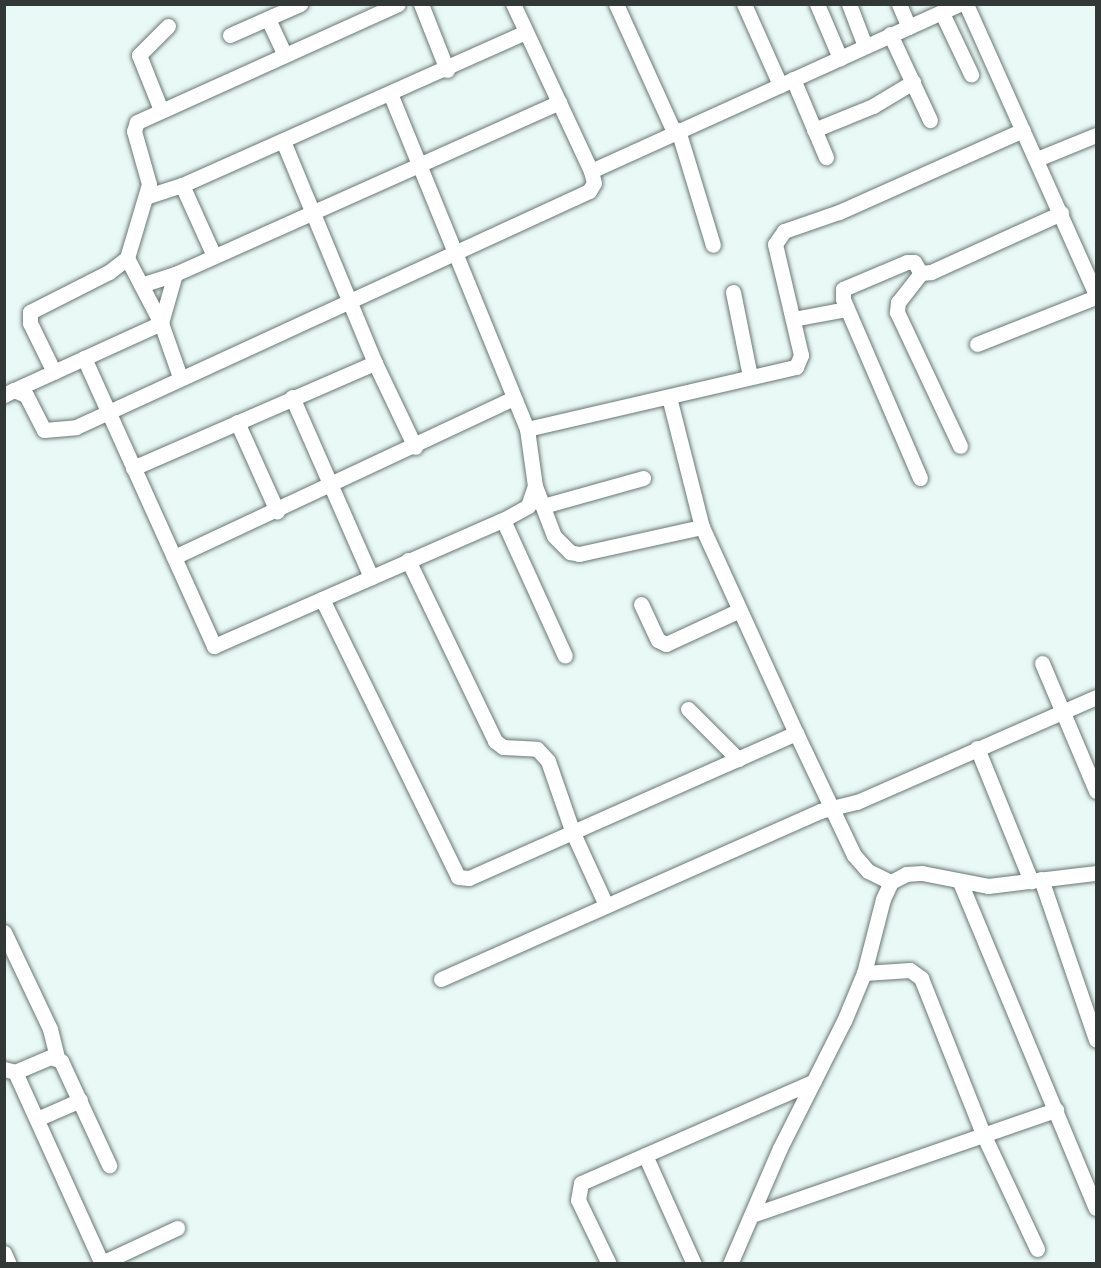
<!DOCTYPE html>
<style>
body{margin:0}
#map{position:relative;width:1101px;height:1268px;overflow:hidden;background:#e9f9f5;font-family:"Alegreya Sans",sans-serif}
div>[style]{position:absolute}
.roads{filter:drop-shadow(0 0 2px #697774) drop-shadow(0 0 2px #697774)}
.minor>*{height:15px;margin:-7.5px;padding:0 7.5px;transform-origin:7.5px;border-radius:7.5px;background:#fff}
span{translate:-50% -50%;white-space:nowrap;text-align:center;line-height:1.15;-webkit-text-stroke:5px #fff;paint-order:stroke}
.frame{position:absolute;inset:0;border:6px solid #323836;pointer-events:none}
</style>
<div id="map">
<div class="roads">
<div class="minor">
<i style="left:421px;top:4px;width:71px;rotate:68.5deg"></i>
<i style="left:616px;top:4px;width:141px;rotate:65.6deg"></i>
<i style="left:744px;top:4px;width:89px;rotate:66deg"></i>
<i style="left:817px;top:4px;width:59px;rotate:66.9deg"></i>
<i style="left:849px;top:4px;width:45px;rotate:69.1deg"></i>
<i style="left:899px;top:4px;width:25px;rotate:67deg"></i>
<i style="left:966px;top:4px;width:318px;rotate:65.9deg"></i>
<i style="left:942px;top:13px;width:68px;rotate:64.6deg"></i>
<i style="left:268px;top:19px;width:38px;rotate:65deg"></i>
<i style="left:890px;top:34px;width:95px;rotate:65.1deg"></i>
<i style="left:230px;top:35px;width:77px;rotate:-23.9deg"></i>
<i style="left:793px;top:79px;width:85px;rotate:67.1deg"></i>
<i style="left:161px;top:110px;width:59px;rotate:-111.8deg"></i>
<i style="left:139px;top:55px;width:41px;rotate:-45deg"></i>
<i style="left:678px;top:130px;width:120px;rotate:73.1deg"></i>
<i style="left:814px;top:130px;width:64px;rotate:-22.1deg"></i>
<i style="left:873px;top:106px;width:47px;rotate:-31deg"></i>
<i style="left:283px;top:141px;width:240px;rotate:67.5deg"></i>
<i style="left:375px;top:363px;width:93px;rotate:64.5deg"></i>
<i style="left:1037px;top:159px;width:64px;rotate:-22.1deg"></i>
<i style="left:591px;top:171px;width:404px;rotate:-24.4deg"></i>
<i style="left:148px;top:196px;width:36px;rotate:-18deg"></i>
<i style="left:214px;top:256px;width:78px;rotate:-114.3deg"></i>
<i style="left:182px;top:185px;width:376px;rotate:-24deg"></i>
<i style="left:127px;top:258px;width:73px;rotate:62.4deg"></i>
<i style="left:161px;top:323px;width:57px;rotate:70.6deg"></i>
<i style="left:921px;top:273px;width:37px;rotate:128deg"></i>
<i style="left:898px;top:302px;width:10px;rotate:96deg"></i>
<i style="left:897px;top:312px;width:148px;rotate:64.8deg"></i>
<i style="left:141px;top:285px;width:36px;rotate:-18deg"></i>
<i style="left:733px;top:292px;width:86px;rotate:78.6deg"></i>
<i style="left:793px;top:319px;width:55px;rotate:-10.5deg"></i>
<i style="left:977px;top:344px;width:128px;rotate:-21.6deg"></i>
<i style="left:84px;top:358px;width:316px;rotate:65.7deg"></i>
<i style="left:214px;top:646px;width:315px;rotate:-23.6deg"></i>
<i style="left:503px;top:520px;width:29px;rotate:-29deg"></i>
<i style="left:528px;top:506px;width:21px;rotate:-71deg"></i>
<i style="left:535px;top:486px;width:58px;rotate:-98deg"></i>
<i style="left:527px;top:429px;width:361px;rotate:-112.2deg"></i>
<i style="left:54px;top:372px;width:55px;rotate:-116.1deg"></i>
<i style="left:30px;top:323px;width:11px;rotate:-90deg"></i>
<i style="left:30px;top:312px;width:89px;rotate:-26.9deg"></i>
<i style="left:109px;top:272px;width:23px;rotate:-38deg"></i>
<i style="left:127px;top:258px;width:77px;rotate:-73.4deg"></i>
<i style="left:149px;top:184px;width:55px;rotate:-105.8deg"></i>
<i style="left:134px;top:131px;width:9px;rotate:-72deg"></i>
<i style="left:137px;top:122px;width:286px;rotate:-24.3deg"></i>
<i style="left:14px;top:390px;width:162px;rotate:-24.5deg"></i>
<i style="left:161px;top:323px;width:51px;rotate:-74.1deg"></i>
<i style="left:175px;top:274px;width:421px;rotate:-24.1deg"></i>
<i style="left:4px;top:395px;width:11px;rotate:-27deg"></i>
<i style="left:14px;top:390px;width:13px;rotate:23deg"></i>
<i style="left:26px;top:395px;width:39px;rotate:63deg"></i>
<i style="left:44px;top:430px;width:32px;rotate:-5deg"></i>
<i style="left:76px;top:427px;width:565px;rotate:-24.7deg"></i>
<i style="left:589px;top:191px;width:9px;rotate:-58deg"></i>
<i style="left:594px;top:183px;width:12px;rotate:-104deg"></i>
<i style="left:591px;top:171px;width:184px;rotate:-115deg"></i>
<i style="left:292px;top:397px;width:197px;rotate:66.3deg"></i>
<i style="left:669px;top:397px;width:134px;rotate:75.8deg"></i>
<i style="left:702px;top:527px;width:226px;rotate:65.5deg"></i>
<i style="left:796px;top:733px;width:135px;rotate:64.6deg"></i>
<i style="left:854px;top:855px;width:21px;rotate:49deg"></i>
<i style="left:868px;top:871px;width:25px;rotate:26deg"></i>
<i style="left:237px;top:422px;width:98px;rotate:65.8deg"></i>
<i style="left:527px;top:429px;width:276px;rotate:-13deg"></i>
<i style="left:796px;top:367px;width:13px;rotate:-67deg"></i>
<i style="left:801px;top:355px;width:114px;rotate:-103.2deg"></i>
<i style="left:775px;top:244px;width:16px;rotate:-55deg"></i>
<i style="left:784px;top:231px;width:58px;rotate:-19.1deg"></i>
<i style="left:839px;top:212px;width:201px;rotate:-24deg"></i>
<i style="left:133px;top:468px;width:264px;rotate:-23.5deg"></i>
<i style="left:920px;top:478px;width:195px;rotate:-113.3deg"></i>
<i style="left:843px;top:299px;width:10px;rotate:-90deg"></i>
<i style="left:843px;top:289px;width:69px;rotate:-22.9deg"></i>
<i style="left:907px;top:262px;width:7px"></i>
<i style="left:914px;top:262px;width:13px;rotate:58deg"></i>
<i style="left:921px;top:273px;width:10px;rotate:-6deg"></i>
<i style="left:931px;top:272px;width:143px;rotate:-24.4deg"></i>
<i style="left:535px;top:486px;width:53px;rotate:69.2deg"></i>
<i style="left:554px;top:536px;width:23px;rotate:45deg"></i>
<i style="left:570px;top:552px;width:9px;rotate:13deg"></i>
<i style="left:579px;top:554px;width:126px;rotate:-12.4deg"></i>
<i style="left:543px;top:506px;width:104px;rotate:-15.6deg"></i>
<i style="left:503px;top:520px;width:149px;rotate:65.5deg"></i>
<i style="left:174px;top:557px;width:374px;rotate:-25.1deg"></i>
<i style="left:408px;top:560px;width:201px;rotate:64.3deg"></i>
<i style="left:495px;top:741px;width:10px;rotate:37deg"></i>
<i style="left:503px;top:747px;width:34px;rotate:3deg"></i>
<i style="left:537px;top:749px;width:16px;rotate:47deg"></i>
<i style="left:548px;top:761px;width:76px;rotate:70.9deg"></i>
<i style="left:573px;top:833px;width:79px;rotate:65.4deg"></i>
<i style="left:322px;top:599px;width:309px;rotate:63.9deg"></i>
<i style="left:458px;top:877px;width:11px;rotate:5deg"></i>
<i style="left:469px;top:878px;width:358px;rotate:-23.9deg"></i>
<i style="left:641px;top:604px;width:40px;rotate:65deg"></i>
<i style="left:658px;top:640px;width:9px;rotate:27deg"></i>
<i style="left:666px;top:644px;width:81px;rotate:-24.7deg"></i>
<i style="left:1042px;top:663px;width:139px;rotate:67.1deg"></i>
<i style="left:688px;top:709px;width:71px;rotate:45deg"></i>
<i style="left:977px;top:748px;width:144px;rotate:67.9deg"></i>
<i style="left:1041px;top:879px;width:170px;rotate:71.1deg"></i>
<i style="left:960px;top:882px;width:353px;rotate:67.4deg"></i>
<i style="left:4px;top:932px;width:107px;rotate:64.6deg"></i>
<i style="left:50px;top:1029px;width:30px;rotate:76deg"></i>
<i style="left:864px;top:973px;width:46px;rotate:-3.7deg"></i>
<i style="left:910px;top:970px;width:14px;rotate:36deg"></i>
<i style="left:921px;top:978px;width:168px;rotate:68.3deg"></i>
<i style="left:983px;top:1134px;width:127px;rotate:64.8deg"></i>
<i style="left:441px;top:979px;width:415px;rotate:-23.9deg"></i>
<i style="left:820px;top:811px;width:38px;rotate:-14deg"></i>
<i style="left:857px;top:802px;width:261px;rotate:-23.7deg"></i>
<i style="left:4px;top:1069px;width:11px;rotate:15deg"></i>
<i style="left:15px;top:1072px;width:211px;rotate:65.6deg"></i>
<i style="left:15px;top:1072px;width:39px;rotate:-23deg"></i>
<i style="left:51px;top:1057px;width:11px;rotate:22deg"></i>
<i style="left:61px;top:1061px;width:115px;rotate:65.2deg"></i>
<i style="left:37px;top:1119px;width:47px;rotate:-23.8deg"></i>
<i style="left:645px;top:1155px;width:120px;rotate:65.8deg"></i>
<i style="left:752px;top:1215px;width:322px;rotate:-19.1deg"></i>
<i style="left:4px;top:1253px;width:12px;rotate:66deg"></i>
<i style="left:102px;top:1263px;width:83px;rotate:-25deg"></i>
<i style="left:609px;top:1264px;width:71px;rotate:-115.8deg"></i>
<i style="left:578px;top:1200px;width:17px;rotate:-80deg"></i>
<i style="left:581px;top:1183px;width:254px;rotate:-23.6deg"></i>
<i style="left:730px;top:1264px;width:126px;rotate:-66.7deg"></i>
<i style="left:780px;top:1148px;width:142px;rotate:-63.3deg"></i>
<i style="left:844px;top:1021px;width:52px;rotate:-67.4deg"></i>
<i style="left:864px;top:973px;width:76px;rotate:-75.6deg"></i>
<i style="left:883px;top:899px;width:19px;rotate:-65deg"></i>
<i style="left:891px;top:882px;width:17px;rotate:-28deg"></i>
<i style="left:906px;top:874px;width:16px;rotate:-4deg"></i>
<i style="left:922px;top:873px;width:67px;rotate:11.1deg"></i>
<i style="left:988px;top:886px;width:109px;rotate:-6.9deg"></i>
</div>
</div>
<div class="frame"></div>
</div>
